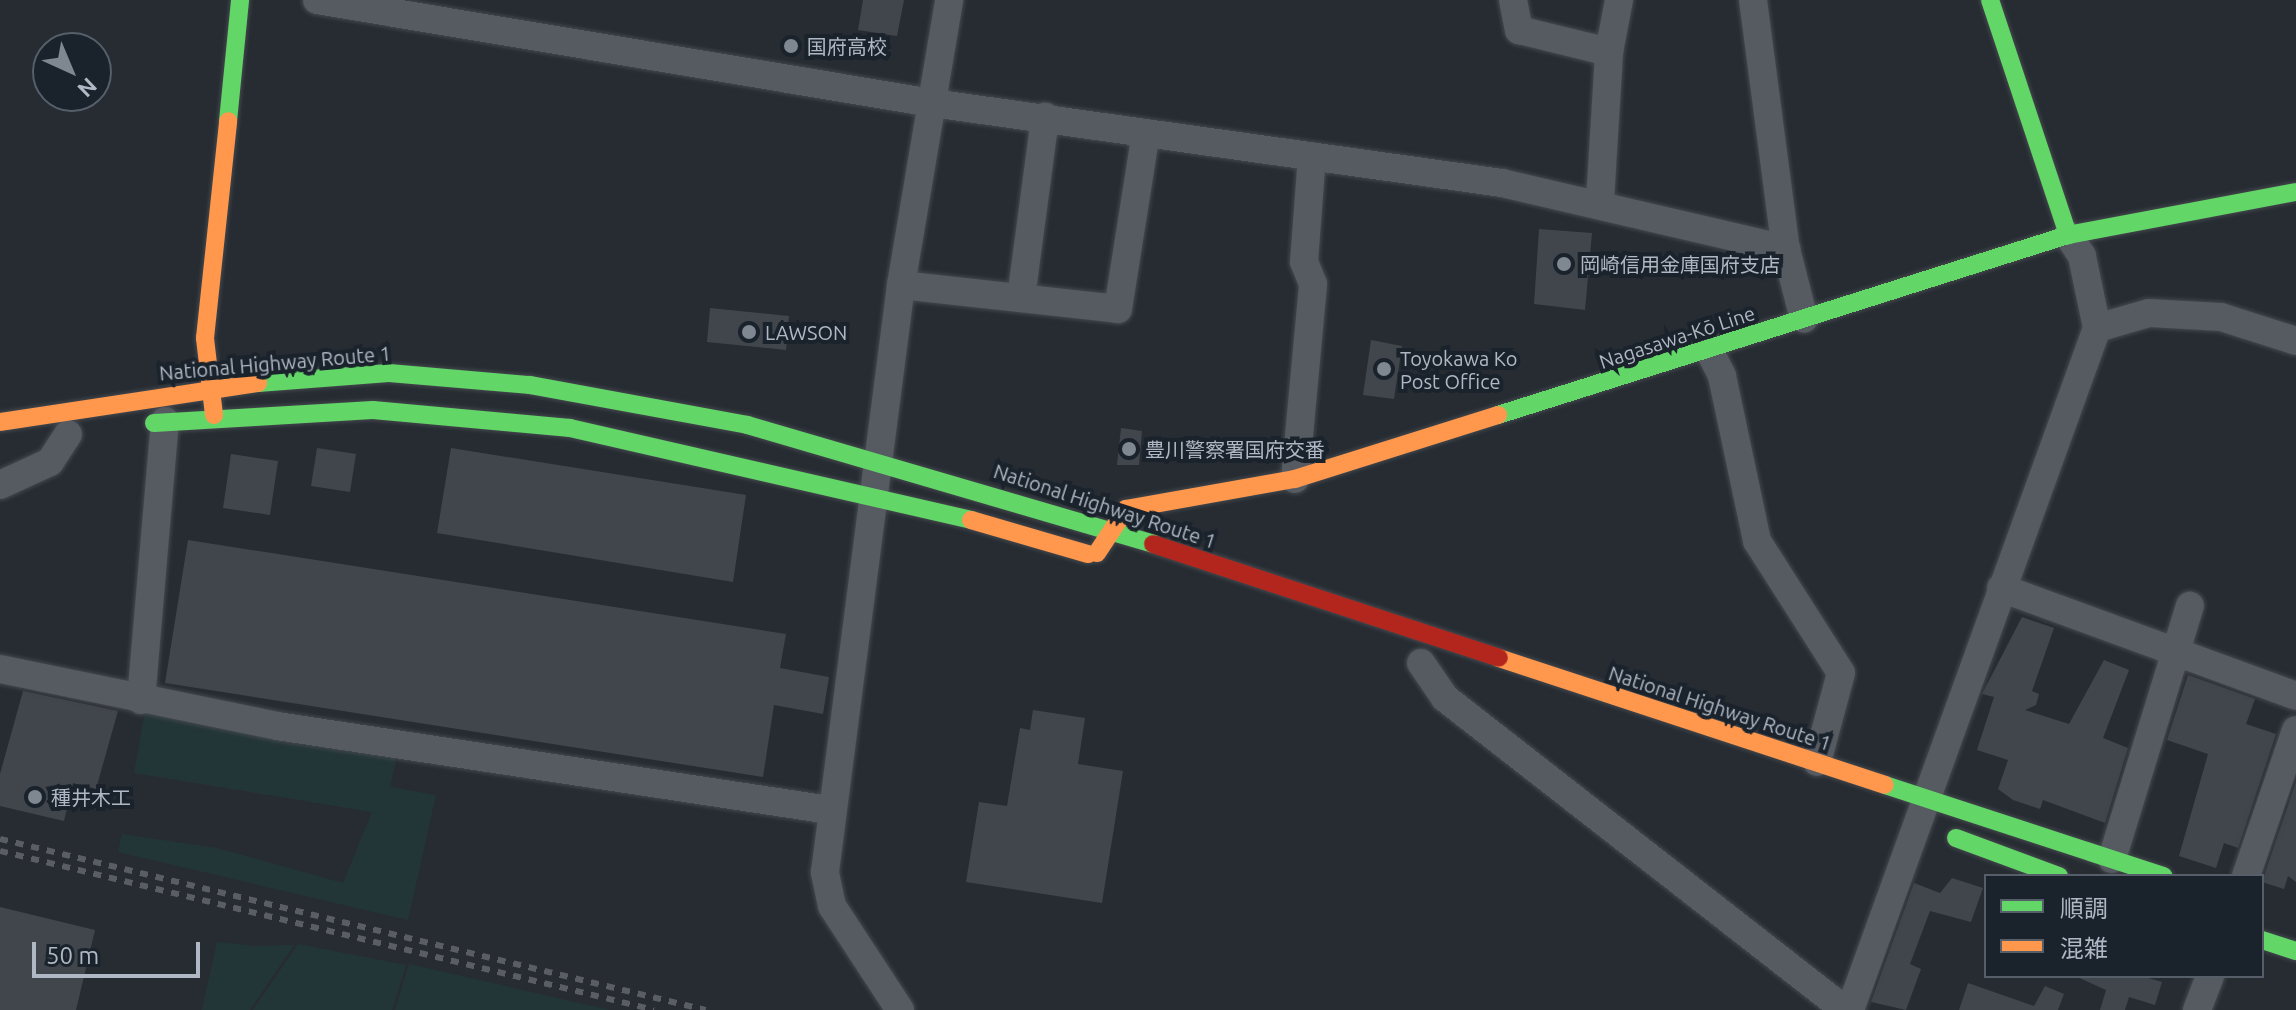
<!DOCTYPE html>
<meta charset="utf-8">
<style>
body{margin:0}
#map{position:relative;width:2296px;height:1010px;overflow:hidden;background:#262c32;font-family:Ubuntu,"Noto Sans JP",sans-serif}
div>[style]{position:absolute}
.green>*{inset:0;background:#233637}
.building>*{inset:0;background:#41464c}
.roads{filter:drop-shadow(0 0 2px #44484d) drop-shadow(0 0 2px #44484d)}
.street>*{height:28px;margin:-14px;padding:0 14px;transform-origin:14px;border-radius:14px;background:#565a61}
.fast>*{height:18px;margin:-9px;padding:0 9px;transform-origin:9px;border-radius:9px;background:#63d668}
.slow>*{height:18px;margin:-9px;padding:0 9px;transform-origin:9px;border-radius:9px;background:#ff974d}
.jam>*{height:18px;margin:-9px;padding:0 9px;transform-origin:9px;border-radius:9px;background:#b3261e}
.rail>*{height:6px;margin-top:-3px;transform-origin:0;background:repeating-linear-gradient(90deg,#5a5e64 0 8px,transparent 0 16px)}
.dots>*{width:22px;height:22px;translate:-50% -50%;box-sizing:border-box;border:4px solid #1a222c;border-radius:50%}
span{translate:-50% -50%;white-space:nowrap;text-align:center;line-height:1.15;-webkit-text-stroke:8px #1a222c;paint-order:stroke}
.poi-label{font-size:20px;color:#afb8c4}
.left{translate:0 -50%;text-align:left}
.street-label{font-size:20px;color:#afb8c4}
.legend{position:absolute;left:1984px;top:874px;width:280px;height:104px;box-sizing:border-box;background:#1a222c;border:2px solid #565e69;margin:0;padding:10px 14px;list-style:none;font-size:24px;color:#afb8c4}
.legend li{display:flex;align-items:center;gap:16px;height:40px}
.legend b{width:40px;border:2px solid #565e69}
.north{position:absolute;left:32px;top:32px;width:80px;height:80px;box-sizing:border-box;background:#1a222c;border:2px solid #565e69;border-radius:50%;rotate:136deg;font-size:22px;font-weight:700;line-height:32px;text-align:center;color:#afb8c4}
.north::after{content:'';display:block;margin:auto;width:28px;height:36px;background:#7f8791;clip-path:polygon(50% 0,100% 100%,50% 72%,0 100%)}
.scale{position:absolute;left:32px;top:942px;width:168px;height:36px;box-sizing:border-box;border:4px solid #afb8c4;border-top:0;padding-left:10px;font-size:24px;line-height:28px;white-space:nowrap;color:#afb8c4;-webkit-text-stroke:6px #1a222c;paint-order:stroke}
</style>
<div id="map">
<div class="green">
<i style="clip-path:polygon(145px 712px,398px 752px,390px 787px,436px 795px,408px 920px,118px 852px,122px 834px,217px 848px,343px 883px,372px 812px,134px 773px)"></i>
<i style="clip-path:polygon(217px 942px,256px 946px,294px 945px,250px 1010px,202px 1010px)"></i>
<i style="clip-path:polygon(298px 944px,406px 965px,392px 1010px,253px 1010px)"></i>
<i style="clip-path:polygon(409px 964px,610px 1010px,395px 1010px)"></i>
</div>
<div class="building">
<i style="clip-path:polygon(863px 0,904px 0,897px 36px,858px 30px)"></i>
<i style="clip-path:polygon(1539px 229px,1592px 233px,1585px 310px,1534px 304px)"></i>
<i style="clip-path:polygon(710px 308px,789px 316px,786px 350px,707px 342px)"></i>
<i style="clip-path:polygon(1371px 340px,1402px 346px,1394px 399px,1363px 395px)"></i>
<i style="clip-path:polygon(1121px 428px,1142px 431px,1139px 465px,1117px 465px)"></i>
<i style="clip-path:polygon(317px 448px,356px 454px,350px 492px,311px 486px)"></i>
<i style="clip-path:polygon(451px 448px,746px 495px,733px 582px,437px 533px)"></i>
<i style="clip-path:polygon(231px 454px,278px 461px,270px 515px,223px 508px)"></i>
<i style="clip-path:polygon(188px 540px,786px 634px,780px 668px,829px 677px,823px 714px,774px 705px,763px 777px,165px 683px)"></i>
<i style="clip-path:polygon(2022px 617px,2054px 628px,2032px 691px,2039px 694px,2036px 705px,2025px 710px,2069px 724px,2104px 660px,2129px 670px,2103px 738px,2128px 748px,2105px 823px,2043px 800px,2040px 809px,2013px 800px,1998px 789px,2008px 760px,1977px 750px,1994px 697px,1982px 694px)"></i>
<i style="clip-path:polygon(2188px 675px,2255px 699px,2246px 724px,2276px 734px,2238px 848px,2224px 843px,2216px 868px,2179px 856px,2208px 754px,2167px 740px)"></i>
<i style="clip-path:polygon(23px 691px,118px 711px,96px 789px,73px 783px,64px 821px,0 806px,0 774px)"></i>
<i style="clip-path:polygon(1033px 710px,1085px 718px,1078px 764px,1123px 771px,1102px 903px,966px 882px,979px 802px,1007px 806px,1020px 728px,1030px 730px)"></i>
<i style="clip-path:polygon(2296px 782px,2296px 882px,2288px 876px,2284px 889px,2262px 882px)"></i>
<i style="clip-path:polygon(1952px 878px,1983px 888px,1971px 922px,1930px 911px,1910px 964px,1921px 969px,1906px 1010px,1871px 1002px,1914px 883px,1940px 893px)"></i>
<i style="clip-path:polygon(0 907px,95px 930px,76px 1010px,0 1010px)"></i>
<i style="clip-path:polygon(2075px 976px,2142px 976px,2162px 982px,2155px 1005px,2129px 997px,2125px 1010px,2100px 1010px,2106px 990px)"></i>
<i style="clip-path:polygon(1968px 983px,2034px 1006px,2045px 986px,2064px 994px,2058px 1010px,1959px 1010px)"></i>
</div>
<div class="roads">
<div class="street">
<i style="left:317px;top:0;width:624px;rotate:9.51deg"></i>
<i style="left:932px;top:103px;width:576px;rotate:7.99deg"></i>
<i style="left:1502px;top:183px;width:292px;rotate:13.1deg"></i>
<i style="left:1513px;top:0;width:31px;rotate:79deg"></i>
<i style="left:1519px;top:30px;width:93px;rotate:13.7deg"></i>
<i style="left:1609px;top:52px;width:53px;rotate:-79.1deg"></i>
<i style="left:1753px;top:0;width:251px;rotate:82.5deg"></i>
<i style="left:1786px;top:249px;width:72px;rotate:75.6deg"></i>
<i style="left:1600px;top:201px;width:149px;rotate:-86.5deg"></i>
<i style="left:901px;top:285px;width:218px;rotate:6.3deg"></i>
<i style="left:1118px;top:309px;width:178px;rotate:-81deg"></i>
<i style="left:1021px;top:298px;width:183px;rotate:-82.4deg"></i>
<i style="left:2097px;top:328px;width:54px;rotate:-16.1deg"></i>
<i style="left:2149px;top:313px;width:72px;rotate:3.2deg"></i>
<i style="left:2221px;top:317px;width:79px;rotate:17.7deg"></i>
<i style="left:1709px;top:350px;width:29px;rotate:63deg"></i>
<i style="left:1722px;top:376px;width:169px;rotate:78deg"></i>
<i style="left:1757px;top:541px;width:156px;rotate:57.5deg"></i>
<i style="left:1841px;top:673px;width:92px;rotate:105.1deg"></i>
<i style="left:1295px;top:479px;width:196px;rotate:-84.7deg"></i>
<i style="left:1313px;top:284px;width:24px;rotate:-112deg"></i>
<i style="left:1304px;top:262px;width:106px;rotate:-85.7deg"></i>
<i style="left:0;top:485px;width:55px;rotate:-24.7deg"></i>
<i style="left:50px;top:462px;width:33px;rotate:-57deg"></i>
<i style="left:2001px;top:588px;width:314px;rotate:20.1deg"></i>
<i style="left:1421px;top:663px;width:42px;rotate:55.6deg"></i>
<i style="left:1445px;top:698px;width:507px;rotate:37.95deg"></i>
<i style="left:0;top:669px;width:283px;rotate:11.6deg"></i>
<i style="left:277px;top:726px;width:559px;rotate:8.64deg"></i>
<i style="left:141px;top:700px;width:280px;rotate:-85.1deg"></i>
<i style="left:2112px;top:859px;width:265px;rotate:-72.9deg"></i>
<i style="left:2246px;top:876px;width:154px;rotate:-71.1deg"></i>
<i style="left:900px;top:1010px;width:124px;rotate:-123.2deg"></i>
<i style="left:832px;top:906px;width:35px;rotate:-102deg"></i>
<i style="left:825px;top:872px;width:592px;rotate:-82.62deg"></i>
<i style="left:901px;top:285px;width:289px;rotate:-80.4deg"></i>
<i style="left:1850px;top:1010px;width:725px;rotate:-70.09deg"></i>
<i style="left:2097px;top:328px;width:74px;rotate:-101.8deg"></i>
<i style="left:2082px;top:256px;width:25px;rotate:-124deg"></i>
<i style="left:2197px;top:1010px;width:36px;rotate:-69deg"></i>
</div>
<div class="fast">
<i style="left:1990px;top:0;width:248px;rotate:71.6deg"></i>
<i style="left:228px;top:121px;width:122px;rotate:-84.3deg"></i>
<i style="left:258px;top:383px;width:131px;rotate:-4.4deg"></i>
<i style="left:389px;top:373px;width:142px;rotate:4.9deg"></i>
<i style="left:530px;top:385px;width:221px;rotate:10.4deg"></i>
<i style="left:747px;top:425px;width:423px;rotate:16.3deg"></i>
<i style="left:1498px;top:415px;width:598px;rotate:-17.53deg"></i>
<i style="left:2068px;top:235px;width:232px;rotate:-10.7deg"></i>
<i style="left:154px;top:423px;width:219px;rotate:-3.4deg"></i>
<i style="left:373px;top:410px;width:198px;rotate:5.2deg"></i>
<i style="left:570px;top:428px;width:411px;rotate:12.9deg"></i>
<i style="left:1885px;top:785px;width:293px;rotate:18.1deg"></i>
<i style="left:1956px;top:838px;width:110px;rotate:20.3deg"></i>
<i style="left:2262px;top:940px;width:36px;rotate:18deg"></i>
</div>
<div class="slow">
<i style="left:214px;top:415px;width:78px;rotate:-96.7deg"></i>
<i style="left:205px;top:338px;width:218px;rotate:-83.9deg"></i>
<i style="left:0;top:422px;width:261px;rotate:-8.6deg"></i>
<i style="left:971px;top:520px;width:122px;rotate:16.2deg"></i>
<i style="left:1097px;top:553px;width:53px;rotate:-56.6deg"></i>
<i style="left:1126px;top:509px;width:172px;rotate:-10.1deg"></i>
<i style="left:1295px;top:479px;width:213px;rotate:-17.5deg"></i>
<i style="left:1499px;top:658px;width:406px;rotate:18.2deg"></i>
</div>
<div class="jam">
<i style="left:1153px;top:544px;width:364px;rotate:18.2deg"></i>
</div>
</div>
<div class="rail">
<i style="left:0;top:839px;width:726px;rotate:13.62deg"></i>
<i style="left:0;top:851px;width:673px;rotate:13.66deg"></i>
</div>
<div class="dots">
<i style="left:791px;top:46px;background:#7f8791"></i>
<i style="left:1564px;top:264px;background:#7f8791"></i>
<i style="left:749px;top:332px;background:#7f8791"></i>
<i style="left:1384px;top:369px;background:#7f8791"></i>
<i style="left:1129px;top:449px;background:#7f8791"></i>
<i style="left:35px;top:797px;background:#7f8791"></i>
</div>
<div class="poi-label">
<span class="left" style="left:807px;top:46px">国府高校</span>
<span class="left" style="left:1580px;top:264px">岡崎信用金庫国府支店</span>
<span class="left" style="left:765px;top:332px">LAWSON</span>
<span class="left" style="left:1400px;top:370px">Toyokawa Ko<br>Post Office</span>
<span class="left" style="left:1145px;top:449px">豊川警察署国府交番</span>
<span class="left" style="left:51px;top:797px">種井木工</span>
</div>
<div class="street-label">
<span style="left:1677px;top:337px;rotate:-18deg">Nagasawa-Kō Line</span>
<span style="left:275px;top:363px;rotate:-5deg">National Highway Route 1</span>
<span style="left:1105px;top:506px;rotate:18deg">National Highway Route 1</span>
<span style="left:1720px;top:708px;rotate:18deg">National Highway Route 1</span>
</div>
<ul class="legend">
<li><b style="height:10px;background:#63d668"></b>順調</li>
<li><b style="height:10px;background:#ff974d"></b>混雑</li>
</ul>
<div class="north">N</div>
<div class="scale">50 m</div>
</div>
